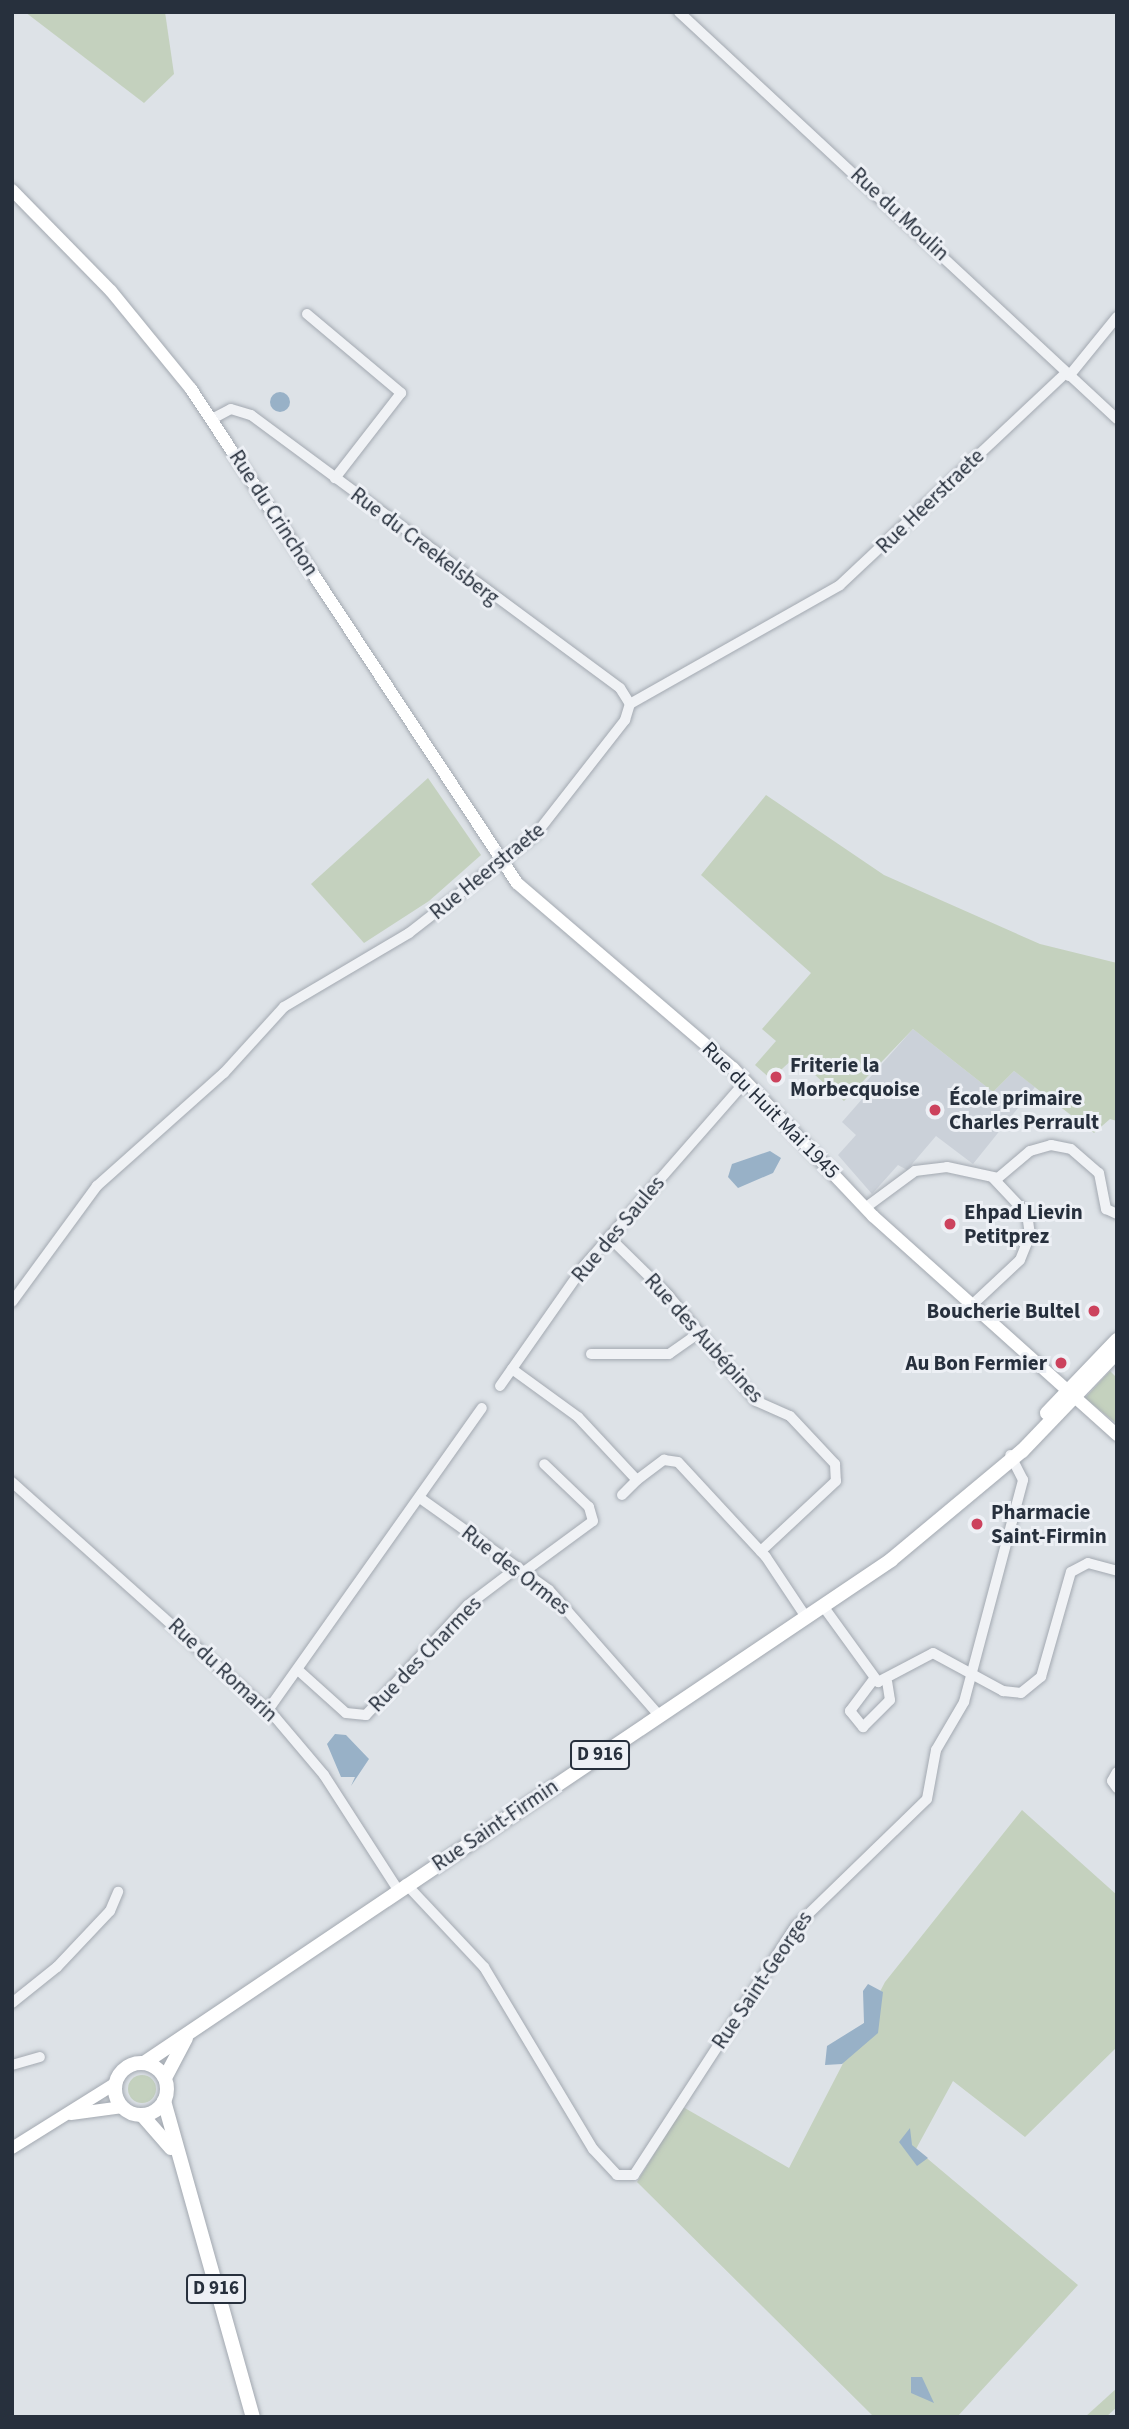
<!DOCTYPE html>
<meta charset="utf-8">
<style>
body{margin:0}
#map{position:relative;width:1129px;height:2429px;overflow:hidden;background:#dde2e7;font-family:"Source Sans 3",sans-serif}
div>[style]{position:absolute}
.built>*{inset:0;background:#cbd1d9}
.green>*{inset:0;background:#c4d1be}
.round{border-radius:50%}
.water>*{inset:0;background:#98b1c7}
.roads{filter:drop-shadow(0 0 2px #a3a9b1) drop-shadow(0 0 2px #a3a9b1)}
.street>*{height:10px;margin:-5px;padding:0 5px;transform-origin:5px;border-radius:5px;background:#f0f2f5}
.secondary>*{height:12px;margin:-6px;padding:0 6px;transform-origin:6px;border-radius:6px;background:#fff}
.primary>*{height:14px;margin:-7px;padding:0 7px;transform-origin:7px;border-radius:7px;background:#fff}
.primary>.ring{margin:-7px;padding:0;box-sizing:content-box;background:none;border:14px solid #fff;border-radius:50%}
.dots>*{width:19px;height:19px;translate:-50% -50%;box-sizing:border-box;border:4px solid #edf0f5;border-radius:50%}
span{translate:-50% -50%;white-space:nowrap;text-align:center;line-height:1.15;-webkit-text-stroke:6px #edf0f5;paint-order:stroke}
.shield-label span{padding:2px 5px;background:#edf0f5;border:2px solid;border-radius:5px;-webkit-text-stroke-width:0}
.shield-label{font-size:19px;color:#27303d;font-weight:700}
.street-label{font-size:21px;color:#27303d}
.poi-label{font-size:21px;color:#27303d;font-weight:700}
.left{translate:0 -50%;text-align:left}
.right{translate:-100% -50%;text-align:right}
.frame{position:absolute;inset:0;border:14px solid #27303d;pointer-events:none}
</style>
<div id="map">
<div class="built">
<i style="clip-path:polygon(913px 1029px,993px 1092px,1014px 1071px,1035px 1087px,973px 1164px,936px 1136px,907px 1170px,898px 1165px,872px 1194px,838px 1155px,856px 1135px,842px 1122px,863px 1098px,857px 1092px)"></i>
</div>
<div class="green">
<i style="clip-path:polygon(25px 12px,165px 12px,174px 74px,144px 103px)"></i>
<i style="clip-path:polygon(428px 778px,481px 855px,429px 901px,364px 943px,311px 884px)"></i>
<i style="clip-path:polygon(766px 795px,884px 875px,1040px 944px,1117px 963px,1117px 1121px,1110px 1119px,1094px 1133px,1014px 1071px,993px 1092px,913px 1029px,844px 1101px,795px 1057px,771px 1079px,755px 1065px,776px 1041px,762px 1029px,811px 973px,701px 875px)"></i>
<i style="clip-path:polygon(1110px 1371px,1117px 1378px,1117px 1424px,1085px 1398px)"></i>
<i style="clip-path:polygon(1022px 1810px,1117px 1895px,1117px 2047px,1025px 2137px,953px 2081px,916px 2149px,1078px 2285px,957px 2417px,874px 2417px,637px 2182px,683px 2107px,789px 2168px,885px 1982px)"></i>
<i class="round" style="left:128px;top:2075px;width:28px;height:28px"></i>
<i style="clip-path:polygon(1117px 2388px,1117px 2407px,1106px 2417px,1085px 2417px)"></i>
</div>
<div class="water">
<i class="round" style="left:270px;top:392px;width:20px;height:20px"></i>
<i style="clip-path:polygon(770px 1151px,781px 1158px,773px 1173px,738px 1188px,728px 1177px,732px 1164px)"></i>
<i style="clip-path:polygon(335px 1734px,346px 1735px,369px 1759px,351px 1786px,355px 1777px,341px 1777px,327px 1744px)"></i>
<i style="clip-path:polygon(868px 1984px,883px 1992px,878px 2033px,842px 2064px,825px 2065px,827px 2046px,864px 2023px,863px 1991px)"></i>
<i style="clip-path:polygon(910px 2128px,912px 2145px,928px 2158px,917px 2166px,899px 2142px)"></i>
<i style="clip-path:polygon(911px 2377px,922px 2377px,934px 2403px,911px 2393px)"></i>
</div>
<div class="roads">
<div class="street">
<i style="left:679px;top:12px;width:598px;rotate:42.9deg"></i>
<i style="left:307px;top:314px;width:123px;rotate:40deg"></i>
<i style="left:401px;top:393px;width:108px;rotate:127.8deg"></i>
<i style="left:1069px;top:376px;width:76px;rotate:-50.9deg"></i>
<i style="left:212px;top:419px;width:21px;rotate:-28deg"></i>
<i style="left:231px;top:409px;width:21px;rotate:17deg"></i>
<i style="left:251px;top:415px;width:459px;rotate:36.5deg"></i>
<i style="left:620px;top:688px;width:19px;rotate:58deg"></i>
<i style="left:630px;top:704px;width:241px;rotate:-29.5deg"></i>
<i style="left:840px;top:585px;width:310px;rotate:-43.2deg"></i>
<i style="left:865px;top:1208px;width:62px;rotate:-36.5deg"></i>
<i style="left:915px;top:1171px;width:32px;rotate:-7deg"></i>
<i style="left:947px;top:1167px;width:52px;rotate:12.2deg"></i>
<i style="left:998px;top:1178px;width:42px;rotate:-40.2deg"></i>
<i style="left:1030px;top:1151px;width:22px;rotate:-16deg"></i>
<i style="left:1051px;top:1145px;width:20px;rotate:11deg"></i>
<i style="left:1071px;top:1149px;width:37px;rotate:41deg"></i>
<i style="left:1099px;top:1173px;width:37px;rotate:79deg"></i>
<i style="left:1106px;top:1209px;width:12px;rotate:24deg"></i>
<i style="left:609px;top:1237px;width:83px;rotate:44.5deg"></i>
<i style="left:668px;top:1295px;width:138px;rotate:50.3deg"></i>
<i style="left:756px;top:1401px;width:37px;rotate:24deg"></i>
<i style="left:790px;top:1416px;width:66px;rotate:46.8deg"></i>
<i style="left:835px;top:1464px;width:17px;rotate:87deg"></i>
<i style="left:836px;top:1481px;width:103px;rotate:137deg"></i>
<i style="left:12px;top:1302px;width:144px;rotate:-53.8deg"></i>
<i style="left:97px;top:1186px;width:170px;rotate:-41.7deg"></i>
<i style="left:224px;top:1073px;width:89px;rotate:-47.7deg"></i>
<i style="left:284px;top:1007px;width:145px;rotate:-30.6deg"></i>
<i style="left:409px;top:933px;width:161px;rotate:-37.9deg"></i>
<i style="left:536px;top:834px;width:145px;rotate:-52deg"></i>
<i style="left:625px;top:720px;width:17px;rotate:-73deg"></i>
<i style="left:973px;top:1304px;width:64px;rotate:-43.1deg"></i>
<i style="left:1020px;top:1260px;width:27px;rotate:-68deg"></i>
<i style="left:1030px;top:1235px;width:21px;rotate:-98deg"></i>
<i style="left:1027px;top:1214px;width:50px;rotate:-133.4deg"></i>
<i style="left:591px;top:1354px;width:78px"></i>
<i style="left:669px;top:1354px;width:37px;rotate:-35deg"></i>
<i style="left:512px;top:1369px;width:82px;rotate:36deg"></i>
<i style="left:578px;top:1417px;width:86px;rotate:46.9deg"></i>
<i style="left:637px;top:1480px;width:34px;rotate:-37deg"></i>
<i style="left:664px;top:1460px;width:14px;rotate:8deg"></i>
<i style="left:678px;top:1462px;width:129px;rotate:47.2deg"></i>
<i style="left:766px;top:1557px;width:72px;rotate:56.3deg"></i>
<i style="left:500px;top:1386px;width:146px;rotate:-55deg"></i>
<i style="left:584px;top:1266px;width:246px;rotate:-48.8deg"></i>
<i style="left:12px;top:1482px;width:353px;rotate:41.8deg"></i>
<i style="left:275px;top:1717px;width:76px;rotate:49.8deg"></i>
<i style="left:324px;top:1775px;width:137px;rotate:57.2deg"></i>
<i style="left:622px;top:1495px;width:21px;rotate:-45deg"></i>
<i style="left:420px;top:1498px;width:158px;rotate:35.5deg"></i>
<i style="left:549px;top:1590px;width:167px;rotate:48.7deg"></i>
<i style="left:525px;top:1571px;width:84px;rotate:-36.3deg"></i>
<i style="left:593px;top:1521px;width:15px;rotate:-106deg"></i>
<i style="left:589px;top:1507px;width:62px;rotate:-136.3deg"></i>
<i style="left:823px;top:1606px;width:94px;rotate:54.1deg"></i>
<i style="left:878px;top:1682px;width:62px;rotate:-27.8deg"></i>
<i style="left:933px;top:1653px;width:80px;rotate:28.5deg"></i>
<i style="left:1003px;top:1691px;width:18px;rotate:6deg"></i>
<i style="left:1021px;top:1693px;width:26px;rotate:-39deg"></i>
<i style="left:1041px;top:1677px;width:109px;rotate:-74.1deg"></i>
<i style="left:1071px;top:1572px;width:19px;rotate:-28deg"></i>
<i style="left:1088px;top:1563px;width:30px;rotate:15deg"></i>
<i style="left:298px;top:1670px;width:64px;rotate:41.9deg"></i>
<i style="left:346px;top:1713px;width:20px;rotate:6deg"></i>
<i style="left:366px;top:1715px;width:150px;rotate:-47.2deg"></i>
<i style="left:468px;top:1605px;width:63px;rotate:-37.2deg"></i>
<i style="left:874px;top:1679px;width:40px;rotate:127deg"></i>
<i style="left:850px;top:1711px;width:21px;rotate:51deg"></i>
<i style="left:863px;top:1727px;width:38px;rotate:-45deg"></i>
<i style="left:890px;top:1700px;width:18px;rotate:-99deg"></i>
<i style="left:268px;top:1710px;width:370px;rotate:-54.7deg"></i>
<i style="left:1117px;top:1772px;width:10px;rotate:119deg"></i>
<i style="left:1112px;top:1781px;width:9px;rotate:54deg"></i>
<i style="left:406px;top:1884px;width:114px;rotate:46.8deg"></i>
<i style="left:484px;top:1967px;width:212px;rotate:59.1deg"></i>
<i style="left:593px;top:2149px;width:35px;rotate:47deg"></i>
<i style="left:617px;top:2175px;width:17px"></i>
<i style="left:634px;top:2175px;width:297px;rotate:-57deg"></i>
<i style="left:796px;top:1926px;width:182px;rotate:-44.1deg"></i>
<i style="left:927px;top:1799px;width:50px;rotate:-79.6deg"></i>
<i style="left:936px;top:1750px;width:56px;rotate:-59.7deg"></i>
<i style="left:964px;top:1702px;width:230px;rotate:-75.1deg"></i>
<i style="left:1023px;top:1480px;width:28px;rotate:-117deg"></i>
<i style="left:12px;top:2003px;width:58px;rotate:-38.7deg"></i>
<i style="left:57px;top:1967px;width:77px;rotate:-46.6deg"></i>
<i style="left:110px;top:1911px;width:21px;rotate:-67deg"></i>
<i style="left:12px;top:2065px;width:29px;rotate:-16deg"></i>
</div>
<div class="secondary">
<i style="left:12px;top:190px;width:141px;rotate:45.6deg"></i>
<i style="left:111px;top:291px;width:127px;rotate:50.8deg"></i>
<i style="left:191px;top:389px;width:592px;rotate:56.58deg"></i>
<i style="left:517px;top:883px;width:284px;rotate:40.6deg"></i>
<i style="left:733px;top:1068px;width:204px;rotate:46.6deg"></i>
<i style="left:873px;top:1216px;width:328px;rotate:41.9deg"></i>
<i style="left:71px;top:2114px;width:52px;rotate:-7.7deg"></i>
<i style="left:12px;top:2148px;width:123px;rotate:-32deg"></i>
</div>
<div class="primary">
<i style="left:1047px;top:1413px;width:101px;rotate:-46.2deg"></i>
<i style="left:144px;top:2063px;width:901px;rotate:-33.95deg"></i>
<i style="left:891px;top:1560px;width:170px;rotate:-39.8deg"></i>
<i style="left:1022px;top:1451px;width:137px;rotate:-46.2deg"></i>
<i class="ring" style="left:115px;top:2063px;width:38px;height:38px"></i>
<i style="left:165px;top:2078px;width:45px;rotate:-62.3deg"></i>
<i style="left:164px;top:2101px;width:328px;rotate:74.3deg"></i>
<i style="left:142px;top:2115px;width:44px;rotate:48.7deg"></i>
</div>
</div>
<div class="dots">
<i style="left:776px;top:1077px;background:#cc425d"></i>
<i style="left:935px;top:1110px;background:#cc425d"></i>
<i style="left:950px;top:1224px;background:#cc425d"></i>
<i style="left:1094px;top:1311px;background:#cc425d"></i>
<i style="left:1061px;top:1363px;background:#cc425d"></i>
<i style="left:977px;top:1524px;background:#cc425d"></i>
</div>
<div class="shield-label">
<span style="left:600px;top:1755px">D 916</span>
<span style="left:216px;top:2289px">D 916</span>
</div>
<div class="street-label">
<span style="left:900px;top:214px;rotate:43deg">Rue du Moulin</span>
<span style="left:930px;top:501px;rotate:-44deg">Rue Heerstraete</span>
<span style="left:274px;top:513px;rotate:57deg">Rue du Crinchon</span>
<span style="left:425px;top:546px;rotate:37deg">Rue du Creekelsberg</span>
<span style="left:487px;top:871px;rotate:-39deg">Rue Heerstraete</span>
<span style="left:771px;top:1110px;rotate:45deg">Rue du Huit Mai 1945</span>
<span style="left:618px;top:1229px;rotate:-50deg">Rue des Saules</span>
<span style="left:704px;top:1338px;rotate:48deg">Rue des Aubépines</span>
<span style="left:516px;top:1570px;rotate:38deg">Rue des Ormes</span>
<span style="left:425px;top:1654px;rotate:-46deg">Rue des Charmes</span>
<span style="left:223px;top:1670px;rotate:43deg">Rue du Romarin</span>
<span style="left:495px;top:1825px;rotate:-34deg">Rue Saint-Firmin</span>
<span style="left:762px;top:1980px;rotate:-56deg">Rue Saint-Georges</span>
</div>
<div class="poi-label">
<span class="left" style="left:790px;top:1077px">Friterie la<br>Morbecquoise</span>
<span class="left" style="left:949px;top:1110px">École primaire<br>Charles Perrault</span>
<span class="left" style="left:964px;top:1224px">Ehpad Lievin<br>Petitprez</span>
<span class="right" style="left:1080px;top:1311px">Boucherie Bultel</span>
<span class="right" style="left:1047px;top:1363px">Au Bon Fermier</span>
<span class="left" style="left:991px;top:1524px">Pharmacie<br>Saint-Firmin</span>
</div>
<div class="frame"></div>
</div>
